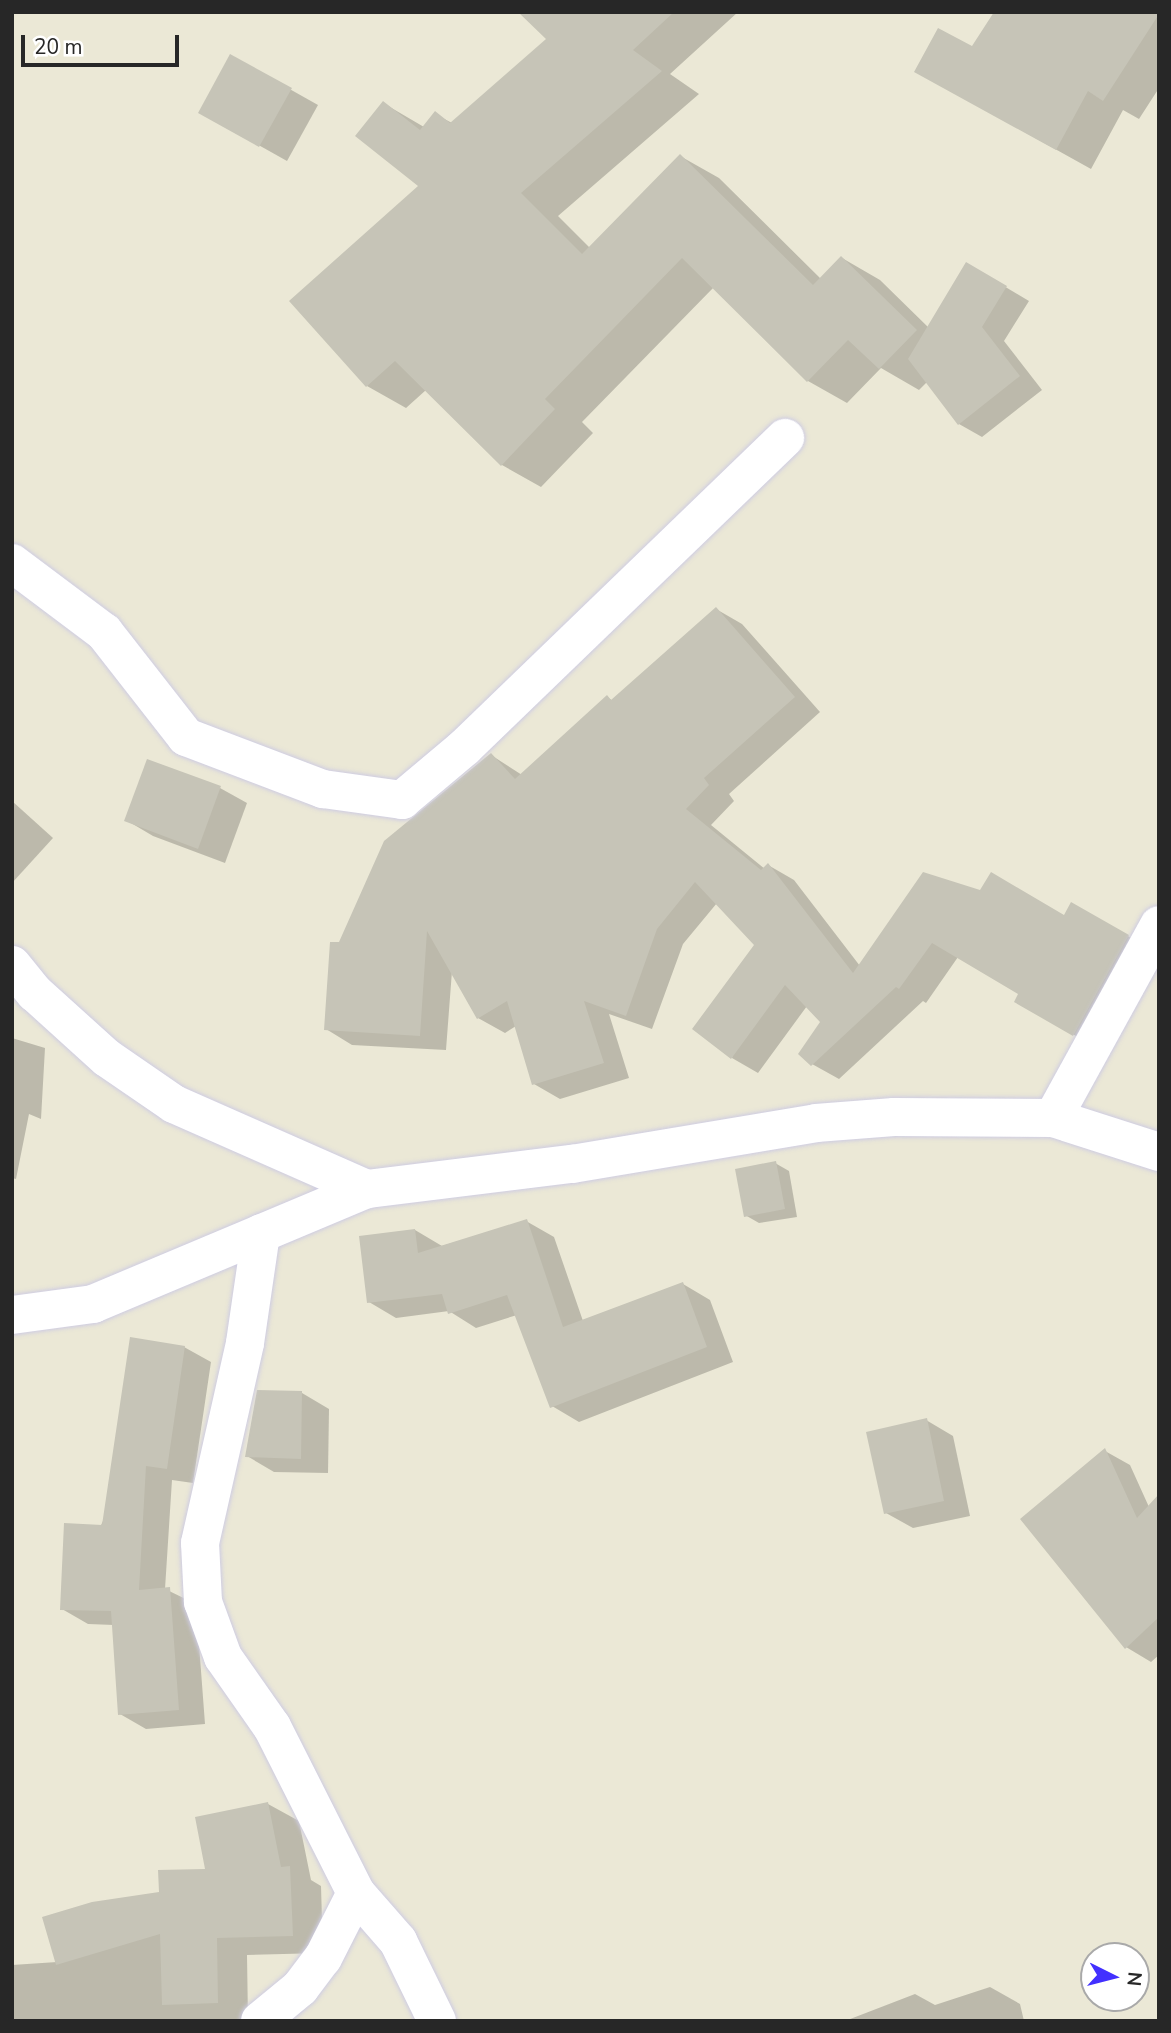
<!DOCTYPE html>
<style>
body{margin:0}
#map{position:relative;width:1171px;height:2033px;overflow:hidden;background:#ebe8d6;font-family:"Nunito Sans",sans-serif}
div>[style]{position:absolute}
.shadow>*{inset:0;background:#0003}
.building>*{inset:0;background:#c6c4b7}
.roads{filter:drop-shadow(0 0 2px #cecce2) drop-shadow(0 0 2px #cecce2)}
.street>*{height:38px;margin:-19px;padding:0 19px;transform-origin:19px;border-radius:19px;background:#fff}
span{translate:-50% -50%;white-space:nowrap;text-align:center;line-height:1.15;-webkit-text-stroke:5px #fff;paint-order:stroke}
.frame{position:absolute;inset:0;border:14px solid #272727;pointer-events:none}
.north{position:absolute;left:1080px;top:1942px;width:70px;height:70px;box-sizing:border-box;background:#fff;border:2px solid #a9a9a9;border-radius:50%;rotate:96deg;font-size:19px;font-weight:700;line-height:28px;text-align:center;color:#272727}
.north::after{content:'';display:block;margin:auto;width:24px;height:32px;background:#4230ff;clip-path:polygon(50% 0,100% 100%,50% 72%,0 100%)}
.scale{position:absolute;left:21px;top:35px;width:158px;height:32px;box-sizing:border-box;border:4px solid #272727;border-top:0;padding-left:9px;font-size:21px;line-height:24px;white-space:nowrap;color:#272727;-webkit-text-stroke:5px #fff;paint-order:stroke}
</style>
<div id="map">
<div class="shadow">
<i style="clip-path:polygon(556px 12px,738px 12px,670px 74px,699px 94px,558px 216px,590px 248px,680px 156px,719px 178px,821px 279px,842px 258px,880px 280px,929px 328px,967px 264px,1029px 301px,1004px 341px,1042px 390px,982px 437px,959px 424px,927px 382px,919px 390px,881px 368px,847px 403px,808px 381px,714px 287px,582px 422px,593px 433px,541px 487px,502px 465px,426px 390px,406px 408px,367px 386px,421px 186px,383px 103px,424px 127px,435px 114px,452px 123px,549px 39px)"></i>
<i style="clip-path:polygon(1150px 12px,1159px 18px,1159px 88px,1139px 119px,1123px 110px,1091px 169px,951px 91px,973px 49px)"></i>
<i style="clip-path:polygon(231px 56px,318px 105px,287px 161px,200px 112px)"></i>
<i style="clip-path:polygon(716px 609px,742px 624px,820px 712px,729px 794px,734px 801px,711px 825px,765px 869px,768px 865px,794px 880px,860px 966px,924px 874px,1065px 917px,1072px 904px,1154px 951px,1100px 1050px,1016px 1001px,1021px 994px,958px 957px,926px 1003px,923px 1001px,839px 1079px,812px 1064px,822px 1021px,807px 1006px,758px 1073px,732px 1058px,757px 945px,717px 903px,683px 944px,652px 1029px,609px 1014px,629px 1078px,560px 1099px,534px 1084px,516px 1026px,505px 1033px,478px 1018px,452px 971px,446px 1050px,352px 1045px,326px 1029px,340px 944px,491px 755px,522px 775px,607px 697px,613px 701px)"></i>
<i style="clip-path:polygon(220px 788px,247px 803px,225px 863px,153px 836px,126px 820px)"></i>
<i style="clip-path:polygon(12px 801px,53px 838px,12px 883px)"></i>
<i style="clip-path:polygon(12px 1038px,45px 1048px,41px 1119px,29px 1114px,16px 1179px,12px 1178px)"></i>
<i style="clip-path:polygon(775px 1163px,789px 1171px,797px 1217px,759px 1223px,745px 1215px)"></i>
<i style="clip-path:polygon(526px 1221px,554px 1237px,583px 1321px,683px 1284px,710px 1300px,733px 1362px,579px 1422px,552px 1406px,517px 1315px,476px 1328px,449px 1311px,396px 1318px,369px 1302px,415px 1230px,442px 1246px)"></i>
<i style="clip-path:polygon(184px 1347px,211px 1362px,193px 1483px,172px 1480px,165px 1589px,196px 1604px,205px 1724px,146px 1729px,120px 1714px,114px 1625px,88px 1624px,62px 1609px)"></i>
<i style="clip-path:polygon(302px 1393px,329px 1409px,328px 1473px,274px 1472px,247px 1456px)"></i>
<i style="clip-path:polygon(926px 1420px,953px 1436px,970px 1516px,913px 1528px,886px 1513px)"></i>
<i style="clip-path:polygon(1105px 1451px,1130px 1465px,1149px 1507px,1159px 1497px,1159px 1655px,1151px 1662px,1126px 1647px)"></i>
<i style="clip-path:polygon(268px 1804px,299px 1821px,311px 1880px,321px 1886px,323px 1953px,247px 1955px,248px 2020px,12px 2021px,12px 1965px,57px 1962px,161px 1894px,207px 1870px)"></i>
<i style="clip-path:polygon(990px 1987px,1020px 2004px,1024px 2021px,845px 2021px,915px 1994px,935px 2005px)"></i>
</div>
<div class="building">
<i style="clip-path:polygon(518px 12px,674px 12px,633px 50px,662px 71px,521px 193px,582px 254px,680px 154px,813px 285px,841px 256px,917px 330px,879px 369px,848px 340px,807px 382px,682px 258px,545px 399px,555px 409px,501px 466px,395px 361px,366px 387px,289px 301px,418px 186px,355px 136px,383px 101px,420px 130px,435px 111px,450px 123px,546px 39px)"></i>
<i style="clip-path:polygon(994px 12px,1159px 12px,1159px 14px,1103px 101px,1088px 91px,1056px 150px,914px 72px,938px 28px,972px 46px)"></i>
<i style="clip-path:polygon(230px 54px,292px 88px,259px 147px,198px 113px)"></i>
<i style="clip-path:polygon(966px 262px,1007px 286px,982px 327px,1020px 376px,958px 425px,908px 359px)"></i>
<i style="clip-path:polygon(716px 607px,795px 697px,704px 778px,709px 785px,686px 809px,761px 870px,768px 863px,853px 973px,923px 872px,980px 890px,991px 872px,1064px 915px,1071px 902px,1129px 935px,1073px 1036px,1014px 1002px,1018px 994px,932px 943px,899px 989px,896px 987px,811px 1066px,798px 1054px,820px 1022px,785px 985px,731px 1059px,692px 1029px,754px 945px,695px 882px,657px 929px,626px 1016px,584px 1001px,604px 1063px,532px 1085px,507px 1001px,477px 1019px,427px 931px,420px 1036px,324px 1030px,330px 942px,339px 942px,384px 841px,491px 753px,515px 779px,607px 695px,611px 700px)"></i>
<i style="clip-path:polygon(147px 759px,221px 786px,198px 849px,124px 821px)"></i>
<i style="clip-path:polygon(776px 1161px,785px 1209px,744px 1217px,735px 1169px)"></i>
<i style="clip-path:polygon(527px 1219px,563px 1327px,683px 1282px,707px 1347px,550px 1408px,507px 1295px,448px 1314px,442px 1294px,367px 1303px,359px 1236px,415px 1229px,418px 1253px)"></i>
<i style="clip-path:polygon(130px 1337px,185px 1346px,167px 1469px,146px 1466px,139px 1590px,170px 1587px,179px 1710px,118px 1715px,111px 1611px,60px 1610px,64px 1523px,102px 1525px)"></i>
<i style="clip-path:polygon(257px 1390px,302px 1391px,301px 1459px,245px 1457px)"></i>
<i style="clip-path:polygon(927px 1418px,944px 1501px,884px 1514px,866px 1432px)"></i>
<i style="clip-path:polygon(1105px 1448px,1137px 1518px,1159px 1494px,1159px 1617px,1125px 1649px,1020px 1519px)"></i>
<i style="clip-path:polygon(268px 1802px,281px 1867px,290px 1866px,293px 1936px,217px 1938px,218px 2003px,162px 2005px,160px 1934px,56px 1965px,42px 1917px,92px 1902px,159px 1892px,158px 1870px,205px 1869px,195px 1817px)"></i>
</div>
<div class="roads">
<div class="street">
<i style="left:12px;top:563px;width:115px;rotate:36.9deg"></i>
<i style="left:104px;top:632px;width:133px;rotate:52deg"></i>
<i style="left:186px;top:737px;width:147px;rotate:20.8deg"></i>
<i style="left:323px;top:789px;width:80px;rotate:7.9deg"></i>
<i style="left:402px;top:800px;width:82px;rotate:-40.1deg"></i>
<i style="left:465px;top:747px;width:445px;rotate:-44deg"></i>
<i style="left:12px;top:965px;width:36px;rotate:51deg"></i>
<i style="left:35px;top:993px;width:97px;rotate:42.1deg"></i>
<i style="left:107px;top:1058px;width:81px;rotate:34.5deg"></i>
<i style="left:174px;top:1104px;width:211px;rotate:23.8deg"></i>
<i style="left:1053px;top:1118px;width:220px;rotate:-61.2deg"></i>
<i style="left:12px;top:1315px;width:82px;rotate:-7.7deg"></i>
<i style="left:93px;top:1304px;width:297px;rotate:-22.8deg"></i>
<i style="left:367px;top:1189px;width:207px;rotate:-7deg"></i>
<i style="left:572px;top:1164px;width:247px;rotate:-9.5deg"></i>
<i style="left:816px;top:1123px;width:78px;rotate:-4.4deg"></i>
<i style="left:894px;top:1117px;width:159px;rotate:0.4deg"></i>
<i style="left:1053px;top:1118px;width:111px;rotate:17.8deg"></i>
<i style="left:356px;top:1893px;width:64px;rotate:48.8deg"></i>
<i style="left:398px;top:1941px;width:89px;rotate:64deg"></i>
<i style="left:260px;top:2021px;width:52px;rotate:-39.5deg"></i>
<i style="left:300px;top:1988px;width:38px;rotate:-53deg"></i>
<i style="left:323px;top:1958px;width:73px;rotate:-63.1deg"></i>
<i style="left:356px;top:1893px;width:186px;rotate:-116.8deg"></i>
<i style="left:272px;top:1727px;width:85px;rotate:-125deg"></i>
<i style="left:223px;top:1657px;width:59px;rotate:-110deg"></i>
<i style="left:203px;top:1602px;width:59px;rotate:-92.9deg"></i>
<i style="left:200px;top:1543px;width:205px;rotate:-77.3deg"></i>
<i style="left:245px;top:1343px;width:111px;rotate:-81.7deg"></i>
</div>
</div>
<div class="frame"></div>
<div class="north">N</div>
<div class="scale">20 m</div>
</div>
